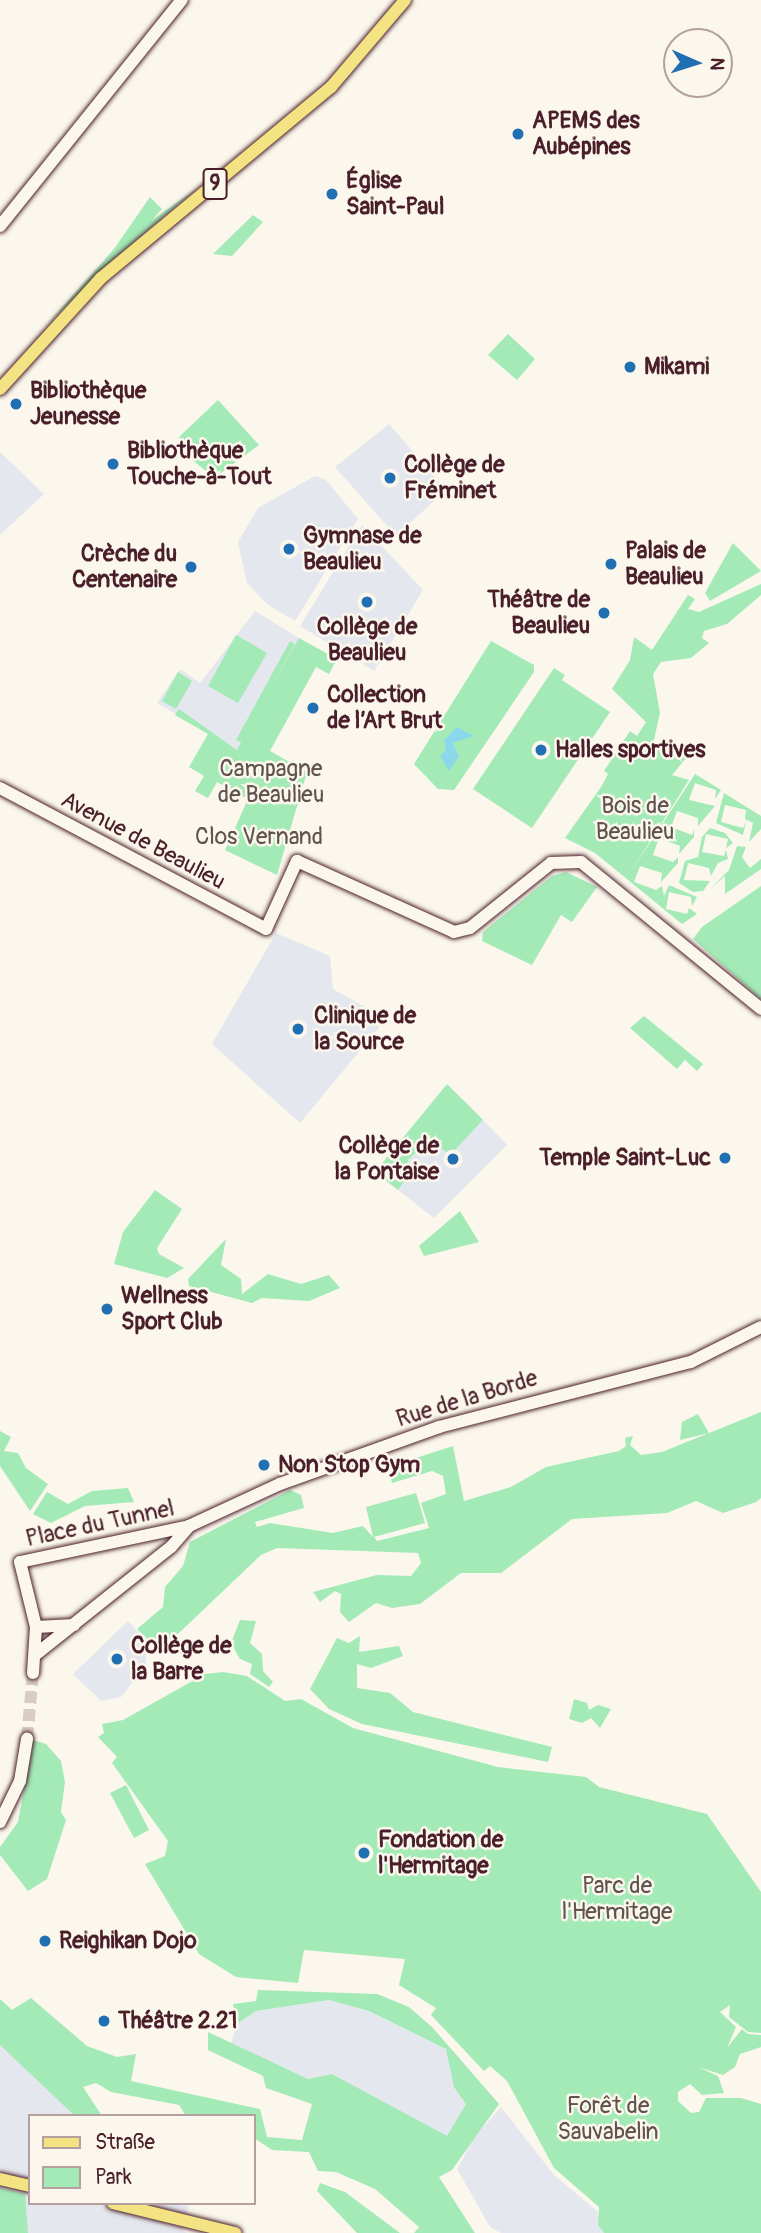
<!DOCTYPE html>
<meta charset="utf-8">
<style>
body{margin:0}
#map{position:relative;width:761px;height:2233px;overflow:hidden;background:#fbf7ec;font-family:Pangolin,sans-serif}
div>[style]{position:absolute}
.built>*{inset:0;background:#e4e7ed}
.green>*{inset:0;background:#a3eab7}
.water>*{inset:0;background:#8bd8ea}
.secondary-tunnel>*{height:12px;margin-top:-6px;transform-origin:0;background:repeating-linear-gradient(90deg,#d8ccc5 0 12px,transparent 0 18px)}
.roads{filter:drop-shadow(0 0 2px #4a1f2b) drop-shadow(0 0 2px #4a1f2b)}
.secondary>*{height:12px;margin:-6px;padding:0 6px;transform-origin:6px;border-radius:6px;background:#fbf7ec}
.primary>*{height:12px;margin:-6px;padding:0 6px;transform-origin:6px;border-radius:6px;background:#f4e382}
.dots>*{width:19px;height:19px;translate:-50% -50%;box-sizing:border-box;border:4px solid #fbf7ec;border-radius:50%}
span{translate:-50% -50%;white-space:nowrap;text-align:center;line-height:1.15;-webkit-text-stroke:5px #fbf7ec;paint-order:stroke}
.shield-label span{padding:2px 5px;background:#fbf7ec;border:2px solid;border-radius:5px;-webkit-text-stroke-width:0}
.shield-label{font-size:21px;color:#4a1f2b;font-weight:700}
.poi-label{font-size:23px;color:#4a1f2b;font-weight:700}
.left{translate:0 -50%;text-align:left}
.right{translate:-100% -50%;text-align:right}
.park-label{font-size:23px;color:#60524e}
.street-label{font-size:23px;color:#4a1f2b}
.legend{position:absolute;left:28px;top:2114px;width:228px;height:91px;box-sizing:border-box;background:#fbf7ec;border:2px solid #b4a19f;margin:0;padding:9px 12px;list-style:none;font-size:21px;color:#4a1f2b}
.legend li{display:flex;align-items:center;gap:14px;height:35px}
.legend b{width:35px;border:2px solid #b4a19f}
.north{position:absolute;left:663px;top:28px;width:70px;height:70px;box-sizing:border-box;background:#fbf7ec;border:2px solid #b4a19f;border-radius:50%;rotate:93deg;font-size:19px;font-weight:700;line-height:28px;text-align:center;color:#4a1f2b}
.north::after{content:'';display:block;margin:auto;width:24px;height:32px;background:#1f6fb2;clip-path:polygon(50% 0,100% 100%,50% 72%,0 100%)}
</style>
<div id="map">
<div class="built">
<i style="clip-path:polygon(389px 424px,446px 490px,396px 536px,335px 467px)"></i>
<i style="clip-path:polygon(0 452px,44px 494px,0 535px)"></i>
<i style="clip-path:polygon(315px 476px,326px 480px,358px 519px,295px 621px,268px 605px,247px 583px,238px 542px,258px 508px)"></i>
<i style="clip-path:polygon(362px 525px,423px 590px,374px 671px,300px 626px)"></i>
<i style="clip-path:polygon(255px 611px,299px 638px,237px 750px,157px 703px,180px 669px,200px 683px)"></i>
<i style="clip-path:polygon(276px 933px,330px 956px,333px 989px,386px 1019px,300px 1123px,212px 1044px)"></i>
<i style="clip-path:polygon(464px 1100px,507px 1145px,434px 1218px,398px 1190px,410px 1174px,408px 1160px)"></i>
<i style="clip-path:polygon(128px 1621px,147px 1642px,146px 1665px,121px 1697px,101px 1701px,73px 1674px)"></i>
<i style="clip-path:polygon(329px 2000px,369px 2011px,446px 2049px,466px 2104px,447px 2137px,332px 2074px,308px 2079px,231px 2043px,237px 2024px,256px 2011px)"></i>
<i style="clip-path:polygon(0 2032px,92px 2116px,30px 2116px,30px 2203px,189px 2203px,183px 2231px,187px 2233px,0 2233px)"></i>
<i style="clip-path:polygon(501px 2107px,554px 2175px,597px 2211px,604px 2233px,501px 2233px,490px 2227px,457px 2169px,474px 2138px)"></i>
</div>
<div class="green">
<i style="clip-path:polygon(197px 188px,115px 258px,46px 325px,114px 249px,150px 197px,162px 209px,152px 220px)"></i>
<i style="clip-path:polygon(253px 215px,263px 222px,232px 256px,213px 254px)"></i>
<i style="clip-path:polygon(508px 334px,535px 359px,517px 380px,488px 355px)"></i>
<i style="clip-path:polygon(218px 400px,259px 445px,214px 478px,177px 447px,180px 436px)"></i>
<i style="clip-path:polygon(733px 543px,761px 571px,710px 601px,705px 593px)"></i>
<i style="clip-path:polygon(761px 584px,761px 595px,727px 624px,704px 631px,702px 638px,709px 643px,691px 658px,661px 662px,653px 674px,660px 713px,653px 744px,687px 757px,672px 775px,689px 780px,628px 876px,695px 774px,721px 790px,715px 799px,716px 790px,695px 783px,689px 800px,715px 806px,698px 826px,698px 818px,677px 811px,671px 827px,692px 835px,694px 829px,694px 837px,679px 854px,680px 846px,659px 838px,653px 855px,673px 862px,678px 857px,678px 863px,661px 882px,662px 873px,640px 866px,634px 882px,656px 890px,662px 886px,664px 896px,669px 885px,697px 897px,692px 906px,691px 897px,669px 892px,666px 909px,687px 914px,689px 908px,697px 914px,682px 924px,595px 853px,565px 838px,601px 787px,608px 774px,604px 771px,630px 731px,637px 736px,646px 722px,612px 689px,630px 660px,634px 637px,652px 650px,688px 595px,695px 599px,688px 609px,699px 612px)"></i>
<i style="clip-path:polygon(236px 635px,267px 653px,238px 703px,208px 686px)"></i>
<i style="clip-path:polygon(299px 638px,337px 659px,329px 674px,316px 667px,270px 751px,307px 772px,277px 875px,225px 850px,248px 799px,217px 782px,208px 798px,195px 791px,204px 776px,189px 767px,208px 734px,175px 715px,179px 709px,237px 750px,241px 742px,236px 740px,290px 641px,295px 644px,272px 686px)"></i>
<i style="clip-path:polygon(491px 641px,534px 665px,534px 672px,454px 790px,438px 789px,414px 764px)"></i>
<i style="clip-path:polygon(554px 668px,565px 675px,562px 680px,610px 712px,532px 828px,473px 789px)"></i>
<i style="clip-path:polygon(178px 672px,192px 681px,176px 709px,162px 701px)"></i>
<i style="clip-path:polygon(724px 793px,761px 816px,761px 829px,749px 842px,753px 823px,745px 819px,746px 810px,725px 805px,721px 822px,743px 828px,746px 822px,743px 835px,716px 823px)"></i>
<i style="clip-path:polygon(710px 828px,725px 833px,733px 843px,726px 848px,728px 839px,706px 834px,702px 852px,724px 856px,726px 850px,728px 859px,718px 863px,711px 876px,709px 868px,688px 863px,684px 880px,710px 881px,703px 891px,693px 892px,679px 883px,685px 861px,698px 857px,702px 837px)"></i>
<i style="clip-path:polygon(737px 846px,746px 847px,742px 857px,750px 868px,761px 859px,761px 869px,725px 894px,725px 876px,710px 889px,729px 870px)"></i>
<i style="clip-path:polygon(566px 872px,597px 887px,572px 922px,561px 915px,532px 965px,482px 941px,483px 932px,552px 876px)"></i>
<i style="clip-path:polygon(761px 886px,761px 999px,693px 939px,702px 927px)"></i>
<i style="clip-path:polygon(644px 1016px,703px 1064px,697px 1071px,685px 1060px,677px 1069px,630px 1028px)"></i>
<i style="clip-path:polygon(447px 1084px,483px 1120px,450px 1155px,430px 1139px,408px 1160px,410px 1174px,398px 1190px,375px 1172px)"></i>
<i style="clip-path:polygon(155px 1190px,182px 1209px,157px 1248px,159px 1254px,184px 1268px,167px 1278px,114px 1264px,123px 1232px)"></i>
<i style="clip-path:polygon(460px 1211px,479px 1242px,424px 1256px,419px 1246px)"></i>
<i style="clip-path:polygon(226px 1239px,221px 1265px,241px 1279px,242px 1294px,268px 1274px,301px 1284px,329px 1275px,340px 1288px,309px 1301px,262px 1298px,252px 1303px,189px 1286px,188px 1279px)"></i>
<i style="clip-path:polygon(761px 1412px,761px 1498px,756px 1502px,723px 1513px,696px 1501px,667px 1513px,572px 1519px,501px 1573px,461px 1573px,420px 1604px,392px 1608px,376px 1603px,349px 1622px,340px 1612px,341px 1594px,335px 1591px,320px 1602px,313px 1592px,377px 1575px,411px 1576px,421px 1563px,418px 1553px,277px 1548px,261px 1555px,160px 1651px,137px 1629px,163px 1607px,165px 1587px,183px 1566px,190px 1542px,290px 1490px,301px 1495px,304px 1508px,255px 1522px,257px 1527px,270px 1523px,333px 1533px,363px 1526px,373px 1537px,366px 1507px,416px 1493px,425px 1523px,374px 1537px,377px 1541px,429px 1528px,421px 1503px,446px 1494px,443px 1476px,432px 1471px,392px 1483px,388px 1467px,453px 1446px,464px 1501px,511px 1487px,546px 1467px,619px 1451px,626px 1446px,625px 1438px,633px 1436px,630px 1445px,641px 1455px,662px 1452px)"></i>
<i style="clip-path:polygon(698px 1414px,709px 1433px,680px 1440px,682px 1422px)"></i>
<i style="clip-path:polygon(0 1431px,11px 1437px,4px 1451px,18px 1453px,26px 1468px,48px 1484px,30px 1511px,0 1466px)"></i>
<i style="clip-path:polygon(128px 1488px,134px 1502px,85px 1506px,51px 1523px,33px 1514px,47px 1492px,68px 1504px,92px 1491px)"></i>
<i style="clip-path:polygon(240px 1620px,256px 1621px,250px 1643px,262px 1654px,263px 1671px,273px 1682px,269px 1687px,250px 1674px,252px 1664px,240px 1659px,231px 1643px)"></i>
<i style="clip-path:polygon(360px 1636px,359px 1652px,399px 1646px,403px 1656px,371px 1668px,357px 1664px,357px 1688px,390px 1693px,413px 1712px,552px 1747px,548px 1762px,362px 1724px,329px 1709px,310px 1689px,337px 1638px,349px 1643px)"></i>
<i style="clip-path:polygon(223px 1672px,247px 1676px,285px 1701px,301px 1699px,353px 1728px,498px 1767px,586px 1777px,599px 1787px,707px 1814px,761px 1892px,761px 2033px,748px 2032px,729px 2017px,730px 2005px,720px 2012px,736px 2027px,727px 2048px,742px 2029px,748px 2034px,761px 2035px,761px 2047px,740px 2054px,735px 2067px,723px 2075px,698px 2067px,718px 2076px,724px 2093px,702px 2095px,690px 2084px,678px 2092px,678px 2101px,691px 2113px,699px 2112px,706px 2098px,741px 2098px,761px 2104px,761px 2233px,604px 2233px,598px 2225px,599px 2207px,554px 2168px,507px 2081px,490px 2066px,484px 2071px,431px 2015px,436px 2008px,399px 1985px,405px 1959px,304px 1950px,298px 1983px,236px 1977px,199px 1954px,145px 1864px,165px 1856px,168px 1841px,112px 1763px,117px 1757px,98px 1737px,104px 1733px,102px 1724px,123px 1720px,205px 1674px)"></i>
<i style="clip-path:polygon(574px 1699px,587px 1703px,589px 1710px,598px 1705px,611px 1709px,600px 1728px,591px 1718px,582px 1723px,569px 1719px)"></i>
<i style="clip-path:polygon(33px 1740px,46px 1744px,61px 1761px,65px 1782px,61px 1812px,66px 1820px,47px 1879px,28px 1891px,0 1855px,0 1847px,18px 1822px)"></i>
<i style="clip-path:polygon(126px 1785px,149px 1830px,134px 1838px,110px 1793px)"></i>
<i style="clip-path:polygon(258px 1990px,377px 1994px,409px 2007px,433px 2028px,499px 2104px,452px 2170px,439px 2177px,475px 2233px,414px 2233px,419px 2227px,375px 2189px,336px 2172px,318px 2171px,309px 2152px,272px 2150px,254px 2138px,254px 2116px,186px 2116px,179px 2105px,111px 2092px,96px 2083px,83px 2087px,102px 2116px,75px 2116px,0 2045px,0 1999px,12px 2010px,31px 1998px,87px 2046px,117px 2057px,136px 2054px,131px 2081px,260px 2109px,267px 2137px,302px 2140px,312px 2104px,266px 2088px,263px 2076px,208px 2050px,208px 2032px,308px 2079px,332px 2074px,447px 2136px,466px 2104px,454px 2087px,446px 2049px,369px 2011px,329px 2000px,256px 2011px,237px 2024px,233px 2004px,256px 2001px)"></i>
<i style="clip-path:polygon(320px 2183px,345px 2192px,400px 2233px,357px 2233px,317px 2191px)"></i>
<i style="clip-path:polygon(0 2188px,25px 2194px,28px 2233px,0 2233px)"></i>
</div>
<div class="water">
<i style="clip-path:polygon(457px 727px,474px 736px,452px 743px,459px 756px,449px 771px,440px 756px,446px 750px,444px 740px)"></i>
</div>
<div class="secondary-tunnel">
<i style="left:27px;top:1739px;width:66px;rotate:-84.8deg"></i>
</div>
<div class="roads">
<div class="secondary">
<i style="left:0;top:226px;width:290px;rotate:-51.2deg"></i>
<i style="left:0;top:788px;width:301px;rotate:27.9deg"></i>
<i style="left:266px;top:929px;width:75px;rotate:-65.5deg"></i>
<i style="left:297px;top:861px;width:172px;rotate:24.3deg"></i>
<i style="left:454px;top:932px;width:16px;rotate:-14deg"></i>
<i style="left:470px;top:928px;width:104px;rotate:-38.7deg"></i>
<i style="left:551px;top:863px;width:30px;rotate:-2deg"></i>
<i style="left:581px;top:862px;width:232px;rotate:39.2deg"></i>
<i style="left:36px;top:1627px;width:38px;rotate:-3deg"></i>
<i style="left:35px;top:1655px;width:174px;rotate:-38.5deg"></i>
<i style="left:171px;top:1547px;width:28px;rotate:-49deg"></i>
<i style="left:33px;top:1673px;width:46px;rotate:-86.3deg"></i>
<i style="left:36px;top:1627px;width:67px;rotate:-103.8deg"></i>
<i style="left:20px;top:1562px;width:173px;rotate:-12deg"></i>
<i style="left:189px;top:1526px;width:100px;rotate:-24.8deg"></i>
<i style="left:280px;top:1484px;width:169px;rotate:-19.7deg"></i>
<i style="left:439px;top:1427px;width:260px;rotate:-14.5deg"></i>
<i style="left:691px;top:1362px;width:78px;rotate:-26.6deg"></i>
<i style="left:0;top:1822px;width:46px;rotate:-64deg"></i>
<i style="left:20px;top:1781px;width:43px;rotate:-80.5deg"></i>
</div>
<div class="primary">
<i style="left:0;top:389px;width:150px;rotate:-47.7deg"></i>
<i style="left:101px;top:278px;width:299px;rotate:-39.7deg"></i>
<i style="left:331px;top:87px;width:114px;rotate:-49.6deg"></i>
<i style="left:0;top:2179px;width:31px;rotate:13deg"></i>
<i style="left:113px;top:2203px;width:126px;rotate:13.8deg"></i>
</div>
</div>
<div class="dots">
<i style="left:518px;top:134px;background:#1f6fb2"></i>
<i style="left:332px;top:194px;background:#1f6fb2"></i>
<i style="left:630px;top:367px;background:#1f6fb2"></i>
<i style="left:16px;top:404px;background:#1f6fb2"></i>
<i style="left:113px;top:464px;background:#1f6fb2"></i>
<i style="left:390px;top:478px;background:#1f6fb2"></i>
<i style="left:289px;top:549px;background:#1f6fb2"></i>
<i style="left:611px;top:564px;background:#1f6fb2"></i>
<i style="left:191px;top:567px;background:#1f6fb2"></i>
<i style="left:367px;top:602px;background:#1f6fb2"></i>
<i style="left:604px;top:613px;background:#1f6fb2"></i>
<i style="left:313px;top:708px;background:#1f6fb2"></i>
<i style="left:541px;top:750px;background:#1f6fb2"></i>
<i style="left:298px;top:1029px;background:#1f6fb2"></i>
<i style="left:725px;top:1158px;background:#1f6fb2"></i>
<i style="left:453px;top:1159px;background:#1f6fb2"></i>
<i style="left:107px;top:1309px;background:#1f6fb2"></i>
<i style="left:264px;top:1465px;background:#1f6fb2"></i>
<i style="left:117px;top:1659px;background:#1f6fb2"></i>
<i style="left:364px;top:1853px;background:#1f6fb2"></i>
<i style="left:45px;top:1941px;background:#1f6fb2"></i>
<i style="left:104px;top:2021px;background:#1f6fb2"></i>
</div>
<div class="shield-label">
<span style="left:215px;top:184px">9</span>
</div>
<div class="poi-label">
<span class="left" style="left:532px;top:134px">APEMS des<br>Aubépines</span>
<span class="left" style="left:346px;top:194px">Église<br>Saint-Paul</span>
<span class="left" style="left:644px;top:367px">Mikami</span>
<span class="left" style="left:30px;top:404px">Bibliothèque<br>Jeunesse</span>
<span class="left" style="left:127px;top:464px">Bibliothèque<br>Touche-à-Tout</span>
<span class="left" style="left:404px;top:478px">Collège de<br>Fréminet</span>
<span class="left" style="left:303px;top:549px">Gymnase de<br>Beaulieu</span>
<span class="left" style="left:625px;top:564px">Palais de<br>Beaulieu</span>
<span class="right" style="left:177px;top:567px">Crèche du<br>Centenaire</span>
<span class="right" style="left:590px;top:613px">Théâtre de<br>Beaulieu</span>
<span style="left:367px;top:640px">Collège de<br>Beaulieu</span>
<span class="left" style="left:327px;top:708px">Collection<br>de l’Art Brut</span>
<span class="left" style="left:555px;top:750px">Halles sportives</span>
<span class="left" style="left:314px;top:1029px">Clinique de<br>la Source</span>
<span class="right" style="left:439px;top:1159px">Collège de<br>la Pontaise</span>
<span class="right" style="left:711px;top:1158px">Temple Saint-Luc</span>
<span class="left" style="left:121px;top:1309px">Wellness<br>Sport Club</span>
<span class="left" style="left:278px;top:1465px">Non Stop Gym</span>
<span class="left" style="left:131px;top:1659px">Collège de<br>la Barre</span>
<span class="left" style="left:378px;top:1853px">Fondation de<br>l'Hermitage</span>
<span class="left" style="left:59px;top:1941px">Reighikan Dojo</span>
<span class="left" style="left:118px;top:2021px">Théâtre 2.21</span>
</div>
<div class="park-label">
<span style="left:271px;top:782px">Campagne<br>de Beaulieu</span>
<span style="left:635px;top:819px">Bois de<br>Beaulieu</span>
<span style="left:259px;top:837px">Clos Vernand</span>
<span style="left:617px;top:1899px">Parc de<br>l'Hermitage</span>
<span style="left:608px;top:2119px">Forêt de<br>Sauvabelin</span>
</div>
<div class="street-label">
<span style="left:143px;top:841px;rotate:28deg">Avenue de Beaulieu</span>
<span style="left:467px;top:1399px;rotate:-17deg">Rue de la Borde</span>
<span style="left:100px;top:1524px;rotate:-12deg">Place du Tunnel</span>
</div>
<ul class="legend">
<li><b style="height:9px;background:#f4e382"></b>Straße</li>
<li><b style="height:19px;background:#a3eab7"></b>Park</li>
</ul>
<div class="north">N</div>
</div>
